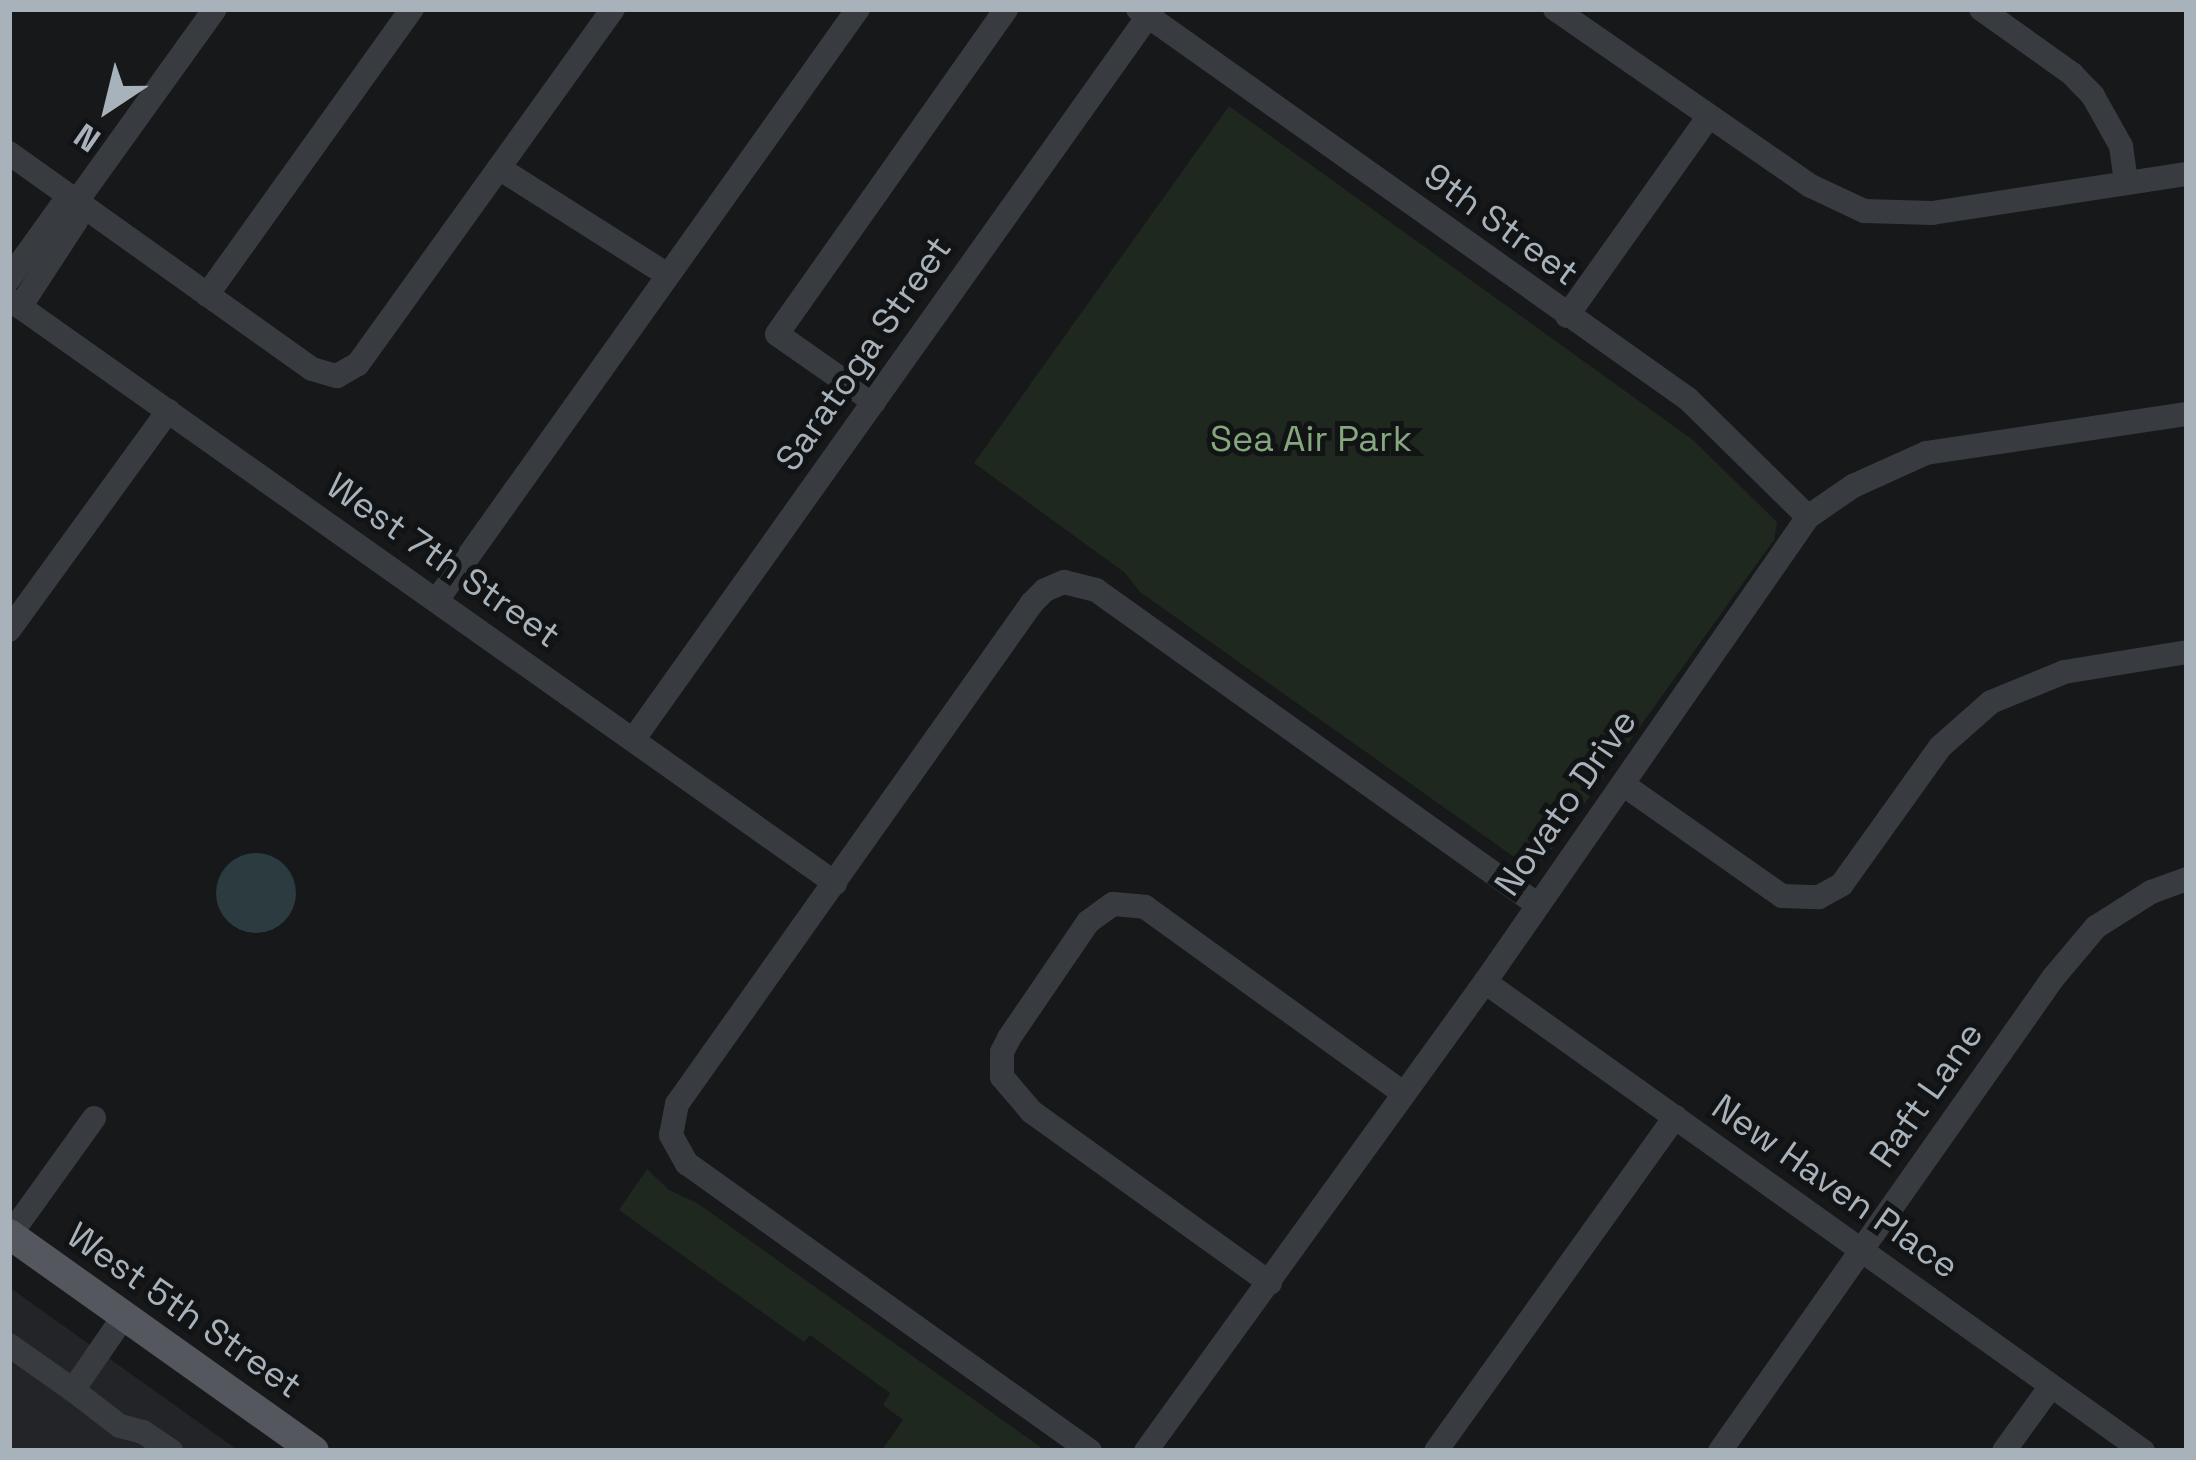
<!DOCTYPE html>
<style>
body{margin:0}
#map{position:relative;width:2196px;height:1460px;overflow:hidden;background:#17181a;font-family:"Space Grotesk",sans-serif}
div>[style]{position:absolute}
.built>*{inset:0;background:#232427}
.green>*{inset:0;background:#1f281f}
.water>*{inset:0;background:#2c3b3f}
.round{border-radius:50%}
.minor>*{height:24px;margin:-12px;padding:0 12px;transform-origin:12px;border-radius:12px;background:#383b3f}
.major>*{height:30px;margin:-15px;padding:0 15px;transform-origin:15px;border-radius:15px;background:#54585e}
span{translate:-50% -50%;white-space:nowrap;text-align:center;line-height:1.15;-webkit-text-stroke:10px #121315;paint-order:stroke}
.street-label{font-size:36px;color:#a8b2bb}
.park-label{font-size:36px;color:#85a77e}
.frame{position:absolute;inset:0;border:12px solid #a8b2bb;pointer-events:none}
.north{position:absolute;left:48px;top:48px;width:120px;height:120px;-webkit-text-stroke:9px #121315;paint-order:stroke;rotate:215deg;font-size:33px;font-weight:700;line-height:48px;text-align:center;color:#a8b2bb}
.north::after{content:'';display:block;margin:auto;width:42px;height:54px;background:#a8b2bb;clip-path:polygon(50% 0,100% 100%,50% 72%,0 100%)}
</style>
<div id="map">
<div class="built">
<i style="clip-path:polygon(9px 1287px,239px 1451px,9px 1451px)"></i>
</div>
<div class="green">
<i style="clip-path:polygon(1229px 106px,1693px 440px,1777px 522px,1774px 540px,1544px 860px,1524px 864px,1140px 592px,1124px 572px,974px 463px)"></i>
<i style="clip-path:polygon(647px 1169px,669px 1190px,697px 1203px,1046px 1451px,881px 1451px,903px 1420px,883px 1405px,890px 1393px,810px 1335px,804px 1342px,619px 1210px)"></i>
</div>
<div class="water">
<i class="round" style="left:216px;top:853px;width:80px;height:80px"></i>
</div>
<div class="minor">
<i style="left:1138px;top:9px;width:674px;rotate:35.34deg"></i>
<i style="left:1688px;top:399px;width:168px;rotate:44.5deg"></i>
<i style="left:1555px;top:9px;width:311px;rotate:34.7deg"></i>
<i style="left:1811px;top:186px;width:59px;rotate:25.3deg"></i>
<i style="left:1864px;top:211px;width:68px;rotate:1.7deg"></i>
<i style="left:1932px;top:213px;width:258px;rotate:-8.7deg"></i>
<i style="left:1981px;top:9px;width:112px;rotate:35.5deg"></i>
<i style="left:2072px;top:74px;width:30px;rotate:46deg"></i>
<i style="left:2093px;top:96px;width:57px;rotate:60.8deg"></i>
<i style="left:2121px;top:146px;width:35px;rotate:82deg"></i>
<i style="left:9px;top:153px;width:372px;rotate:35.5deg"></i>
<i style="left:312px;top:369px;width:26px;rotate:16deg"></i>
<i style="left:337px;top:376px;width:24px;rotate:-30deg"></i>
<i style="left:358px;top:364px;width:437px;rotate:-54.3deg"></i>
<i style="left:499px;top:168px;width:198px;rotate:32.4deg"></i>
<i style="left:9px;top:279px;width:87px;rotate:-54.3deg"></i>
<i style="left:60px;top:208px;width:18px;rotate:-22deg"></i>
<i style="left:77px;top:201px;width:236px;rotate:-54.3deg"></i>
<i style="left:207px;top:295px;width:352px;rotate:-54.4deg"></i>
<i style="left:9px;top:299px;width:1012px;rotate:35.26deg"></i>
<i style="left:20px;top:307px;width:103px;rotate:-56.9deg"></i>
<i style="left:76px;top:221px;width:20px;rotate:-87deg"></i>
<i style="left:1567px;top:316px;width:245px;rotate:-54.6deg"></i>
<i style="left:874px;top:402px;width:118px;rotate:-145deg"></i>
<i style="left:777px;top:334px;width:398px;rotate:-54.8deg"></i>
<i style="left:437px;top:600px;width:726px;rotate:-54.54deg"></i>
<i style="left:9px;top:630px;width:271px;rotate:-54deg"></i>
<i style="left:633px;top:740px;width:897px;rotate:-54.57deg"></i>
<i style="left:1624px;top:785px;width:193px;rotate:35.1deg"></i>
<i style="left:1782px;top:896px;width:37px;rotate:2deg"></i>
<i style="left:1819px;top:897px;width:26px;rotate:-29deg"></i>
<i style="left:1842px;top:884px;width:168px;rotate:-54.4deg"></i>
<i style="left:1940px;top:747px;width:68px;rotate:-41.4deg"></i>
<i style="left:1991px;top:702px;width:79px;rotate:-22.3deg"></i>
<i style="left:2064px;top:672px;width:125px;rotate:-9.2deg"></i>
<i style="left:1485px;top:982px;width:808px;rotate:35.48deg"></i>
<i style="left:10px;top:1235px;width:144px;rotate:-54.3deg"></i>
<i style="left:1270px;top:1283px;width:294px;rotate:-144.3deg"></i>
<i style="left:1031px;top:1111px;width:45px;rotate:-130.5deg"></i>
<i style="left:1002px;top:1077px;width:25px;rotate:-90deg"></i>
<i style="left:1002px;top:1052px;width:16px;rotate:-63deg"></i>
<i style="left:1009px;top:1038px;width:140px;rotate:-55.7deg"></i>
<i style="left:1088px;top:922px;width:31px;rotate:-36deg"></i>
<i style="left:1113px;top:904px;width:32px;rotate:5deg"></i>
<i style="left:1145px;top:907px;width:319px;rotate:35.8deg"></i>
<i style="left:9px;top:1345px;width:78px;rotate:35.1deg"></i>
<i style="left:73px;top:1390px;width:90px;rotate:-55.4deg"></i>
<i style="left:73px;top:1390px;width:59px;rotate:37.5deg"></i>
<i style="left:120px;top:1426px;width:24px;rotate:15deg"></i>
<i style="left:143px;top:1432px;width:34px;rotate:34deg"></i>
<i style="left:1090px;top:1451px;width:495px;rotate:-144.5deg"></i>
<i style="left:687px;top:1164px;width:33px;rotate:-119deg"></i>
<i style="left:671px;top:1135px;width:32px;rotate:-79deg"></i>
<i style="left:677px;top:1104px;width:614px;rotate:-54.68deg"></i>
<i style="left:1032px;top:603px;width:18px;rotate:-45deg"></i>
<i style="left:1045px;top:590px;width:21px;rotate:-23deg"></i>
<i style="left:1064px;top:582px;width:33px;rotate:14deg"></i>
<i style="left:1096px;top:590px;width:543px;rotate:35.48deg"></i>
<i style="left:1146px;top:1451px;width:579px;rotate:-54.14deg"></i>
<i style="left:1485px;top:982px;width:566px;rotate:-55.22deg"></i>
<i style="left:1808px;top:517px;width:55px;rotate:-34.6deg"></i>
<i style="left:1853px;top:486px;width:80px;rotate:-24.3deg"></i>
<i style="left:1926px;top:453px;width:264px;rotate:-8.5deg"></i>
<i style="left:1436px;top:1451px;width:411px;rotate:-54.4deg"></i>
<i style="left:1720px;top:1451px;width:578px;rotate:-54.85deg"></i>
<i style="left:2053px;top:978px;width:67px;rotate:-49.9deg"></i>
<i style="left:2096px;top:927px;width:65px;rotate:-32.5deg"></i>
<i style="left:2151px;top:892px;width:38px;rotate:-20deg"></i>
<i style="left:2004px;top:1451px;width:80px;rotate:-54.1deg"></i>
</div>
<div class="major">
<i style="left:9px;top:1234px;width:374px;rotate:35.4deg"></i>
</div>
<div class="street-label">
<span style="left:1501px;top:225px;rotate:36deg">9th Street</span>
<span style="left:864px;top:354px;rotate:-55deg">Saratoga Street</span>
<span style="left:443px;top:561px;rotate:35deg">West 7th Street</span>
<span style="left:1566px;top:803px;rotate:-55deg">Novato Drive</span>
<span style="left:1927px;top:1095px;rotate:-55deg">Raft Lane</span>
<span style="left:1835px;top:1187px;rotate:35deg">New Haven Place</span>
<span style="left:184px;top:1311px;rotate:35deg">West 5th Street</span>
</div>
<div class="park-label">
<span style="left:1311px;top:440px">Sea Air Park</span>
</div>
<div class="frame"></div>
<div class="north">N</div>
</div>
